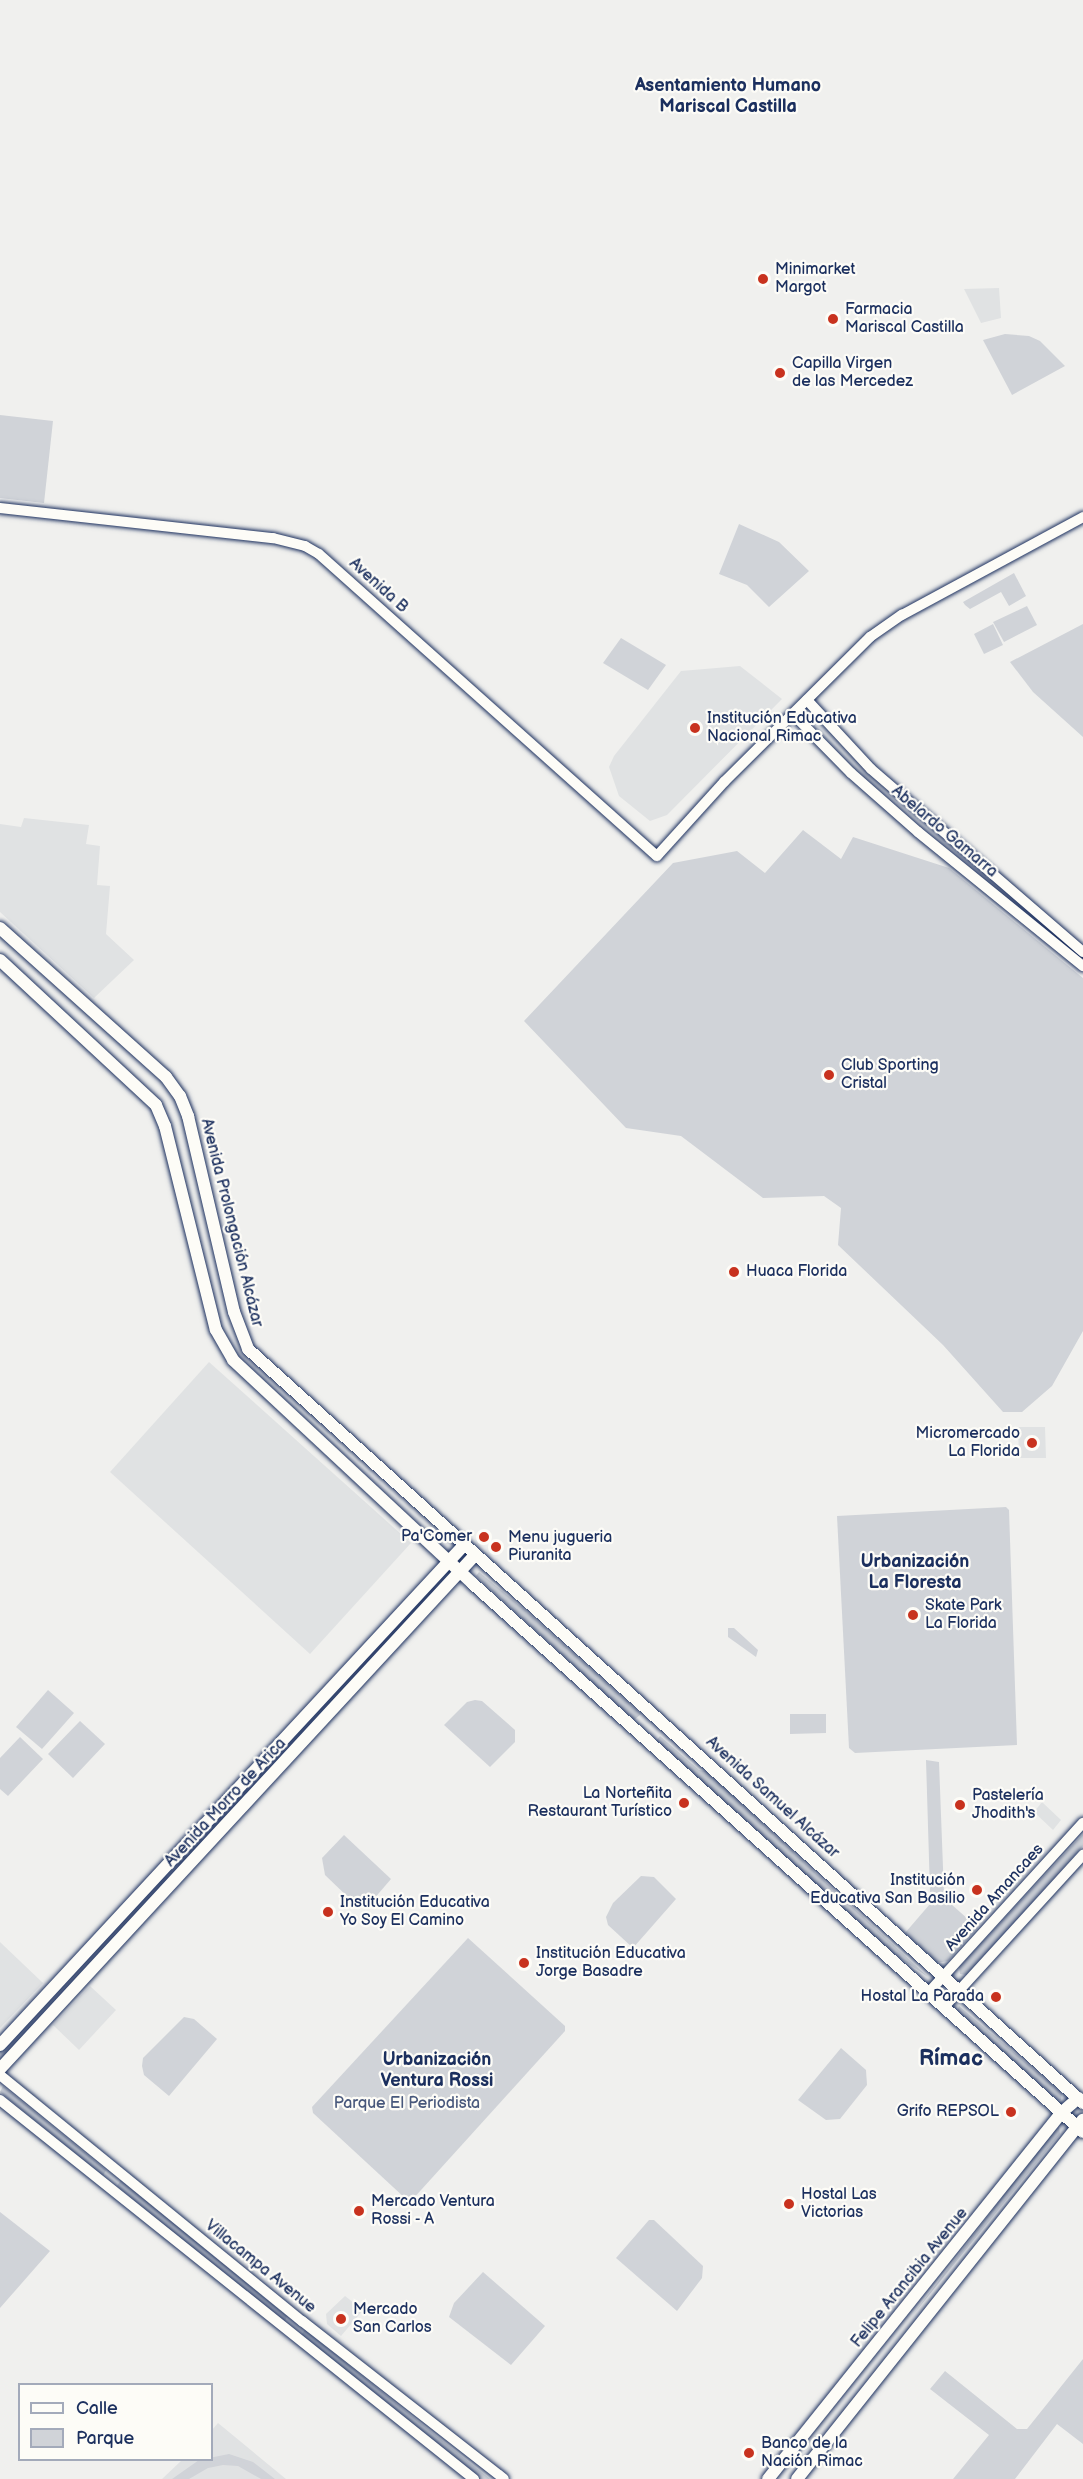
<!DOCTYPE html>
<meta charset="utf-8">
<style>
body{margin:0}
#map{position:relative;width:1083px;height:2479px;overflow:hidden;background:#f0f0ee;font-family:"Balsamiq Sans",sans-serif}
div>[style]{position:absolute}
.built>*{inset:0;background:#e0e2e3}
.green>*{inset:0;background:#d0d3d8}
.roads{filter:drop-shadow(0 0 2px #1b2f5e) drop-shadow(0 0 2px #1b2f5e)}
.tertiary>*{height:10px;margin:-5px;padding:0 5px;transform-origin:5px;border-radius:5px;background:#fdfcf7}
.secondary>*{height:12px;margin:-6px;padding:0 6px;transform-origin:6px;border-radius:6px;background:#fdfcf7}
.dots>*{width:16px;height:16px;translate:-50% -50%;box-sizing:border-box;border:3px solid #fdfcf7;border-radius:50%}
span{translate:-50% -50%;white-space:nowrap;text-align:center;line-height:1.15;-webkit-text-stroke:4.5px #fdfcf7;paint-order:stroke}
.poi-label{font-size:16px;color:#1b2f5e}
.left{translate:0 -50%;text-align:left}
.right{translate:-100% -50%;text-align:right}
.street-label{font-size:16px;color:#1b2f5e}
.park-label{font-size:16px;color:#48587c}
.neighbourhood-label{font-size:18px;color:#1b2f5e;font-weight:700}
.district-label{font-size:22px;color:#1b2f5e;font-weight:700}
.legend{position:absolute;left:18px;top:2383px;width:195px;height:78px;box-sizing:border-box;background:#fdfcf7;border:2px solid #a3aaba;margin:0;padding:8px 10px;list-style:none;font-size:18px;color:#1b2f5e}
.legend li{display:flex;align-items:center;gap:12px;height:30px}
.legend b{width:30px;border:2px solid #a3aaba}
</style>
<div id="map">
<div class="built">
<i style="clip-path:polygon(999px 288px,1001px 318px,981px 323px,964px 289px)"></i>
<i style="clip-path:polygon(740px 666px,782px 699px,667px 815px,650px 821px,619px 796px,609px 767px,614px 756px,681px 671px)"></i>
<i style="clip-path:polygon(24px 818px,89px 825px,86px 844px,100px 846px,97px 885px,110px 886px,106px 934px,134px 960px,94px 998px,0 912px,0 824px,21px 827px)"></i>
<i style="clip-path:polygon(209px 1362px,411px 1543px,310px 1654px,110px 1472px)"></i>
<i style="clip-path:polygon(1018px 1427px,1045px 1427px,1046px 1458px,1019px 1458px)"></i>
<i style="clip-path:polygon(1042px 1802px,1061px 1820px,1053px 1830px,1034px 1812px)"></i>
<i style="clip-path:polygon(0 1942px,43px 1983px,0 2028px)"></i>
<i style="clip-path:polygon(90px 1986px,116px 2010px,79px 2050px,53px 2025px)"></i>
<i style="clip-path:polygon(345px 2296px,363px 2310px,341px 2336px,327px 2324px,326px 2314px)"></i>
<i style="clip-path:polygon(218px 2423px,286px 2479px,162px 2479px,182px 2460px,212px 2460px,212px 2430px)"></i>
</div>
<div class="green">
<i style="clip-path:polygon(1005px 334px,1029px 336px,1040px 341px,1065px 366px,1012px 395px,983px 340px)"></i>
<i style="clip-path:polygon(0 415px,53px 421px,44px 503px,0 498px)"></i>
<i style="clip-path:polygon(739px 524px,779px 542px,809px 571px,769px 607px,747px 585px,719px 574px)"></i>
<i style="clip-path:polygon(1014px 573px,1026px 596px,1009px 606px,1001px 592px,970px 609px,965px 605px,963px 602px)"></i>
<i style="clip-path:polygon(1027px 606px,1037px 625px,1004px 642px,993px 622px)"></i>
<i style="clip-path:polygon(993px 624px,1003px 645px,984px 654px,974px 634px)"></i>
<i style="clip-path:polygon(1083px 624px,1083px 737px,1033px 692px,1010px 662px)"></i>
<i style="clip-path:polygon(621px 638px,666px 665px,648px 690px,603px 663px)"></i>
<i style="clip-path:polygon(803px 830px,841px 859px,853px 837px,949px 868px,1083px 978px,1083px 1331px,1052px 1386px,1022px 1412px,1003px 1412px,943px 1345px,838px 1245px,841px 1208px,824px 1196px,763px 1198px,681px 1136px,626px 1128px,524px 1021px,673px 863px,737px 851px,765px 873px)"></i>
<i style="clip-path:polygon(1006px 1507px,1009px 1510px,1017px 1745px,855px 1753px,849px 1748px,837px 1516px)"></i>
<i style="clip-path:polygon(479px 1572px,525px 1610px,641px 1714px,634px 1720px,476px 1576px)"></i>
<i style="clip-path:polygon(432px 1585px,438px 1591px,181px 1868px,175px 1862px)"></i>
<i style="clip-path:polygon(728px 1628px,734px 1628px,758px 1650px,756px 1657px,728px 1637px)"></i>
<i style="clip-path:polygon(48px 1690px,74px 1713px,42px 1749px,16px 1727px)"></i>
<i style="clip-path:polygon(475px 1700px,482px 1701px,515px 1730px,515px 1742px,490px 1767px,444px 1725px,467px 1702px)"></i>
<i style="clip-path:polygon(790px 1714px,826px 1714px,826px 1733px,790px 1734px)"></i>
<i style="clip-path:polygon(80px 1721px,105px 1744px,73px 1778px,48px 1754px)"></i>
<i style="clip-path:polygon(660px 1736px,699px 1770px,706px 1771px,928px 1977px,881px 1945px,656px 1741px)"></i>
<i style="clip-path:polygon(20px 1737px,43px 1759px,8px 1796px,0 1789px,0 1758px)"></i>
<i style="clip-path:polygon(926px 1760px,939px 1762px,944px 1894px,930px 1892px)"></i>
<i style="clip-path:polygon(1083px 1834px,1083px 1846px,967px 1975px,960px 1974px,959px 1967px)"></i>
<i style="clip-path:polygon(344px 1835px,391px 1879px,373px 1900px,351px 1900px,325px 1875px,322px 1858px)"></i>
<i style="clip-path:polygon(164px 1874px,170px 1879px,0 2063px,0 2049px)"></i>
<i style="clip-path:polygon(641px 1876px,654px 1877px,676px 1899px,633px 1948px,608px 1925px,606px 1917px,613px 1903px)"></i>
<i style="clip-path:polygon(937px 1902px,951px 1904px,978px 1928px,948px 1961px,942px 1962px,936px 1962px,905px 1933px,930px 1904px)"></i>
<i style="clip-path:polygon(468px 1938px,565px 2026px,565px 2031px,412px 2200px,406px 2199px,313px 2113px,312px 2107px)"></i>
<i style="clip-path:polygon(959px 2006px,1062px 2093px,1061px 2100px,1055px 2101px,957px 2012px)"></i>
<i style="clip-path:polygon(184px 2017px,194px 2019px,217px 2039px,169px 2096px,144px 2075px,142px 2066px,143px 2058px)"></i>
<i style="clip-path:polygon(841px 2048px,866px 2070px,867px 2085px,840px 2119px,826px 2120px,798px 2100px)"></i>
<i style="clip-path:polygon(3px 2086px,106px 2170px,103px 2176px,0 2092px)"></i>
<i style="clip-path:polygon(1059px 2127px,1060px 2134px,912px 2316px,1054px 2129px)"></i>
<i style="clip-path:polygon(121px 2180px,287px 2316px,284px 2324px,117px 2186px)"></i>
<i style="clip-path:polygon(0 2212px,50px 2251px,0 2308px)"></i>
<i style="clip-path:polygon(649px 2220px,654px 2220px,703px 2266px,702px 2278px,677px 2311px,616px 2258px)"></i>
<i style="clip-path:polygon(483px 2272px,545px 2326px,511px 2365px,449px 2317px,454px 2303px)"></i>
<i style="clip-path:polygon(305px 2330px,490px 2479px,479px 2479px,301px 2335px)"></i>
<i style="clip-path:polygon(1083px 2359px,1083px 2444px,1057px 2424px,1015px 2479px,953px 2479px,989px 2435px,930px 2389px,945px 2371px,1017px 2429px,1027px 2429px)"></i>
<i style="clip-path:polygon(229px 2454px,253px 2462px,275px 2479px,261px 2479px,238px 2466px,223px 2465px,208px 2468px,189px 2479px,172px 2479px,199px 2460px)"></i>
</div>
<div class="roads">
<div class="tertiary">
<i style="left:0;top:508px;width:275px;rotate:6.3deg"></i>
<i style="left:273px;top:538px;width:33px;rotate:14deg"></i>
<i style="left:305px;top:546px;width:16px;rotate:30deg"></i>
<i style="left:319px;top:554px;width:453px;rotate:41.8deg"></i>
<i style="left:657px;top:856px;width:100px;rotate:-47.8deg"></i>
<i style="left:724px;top:782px;width:206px;rotate:-44.8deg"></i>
<i style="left:870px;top:637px;width:39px;rotate:-35deg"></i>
<i style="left:902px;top:615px;width:206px;rotate:-28.4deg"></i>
<i style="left:807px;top:700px;width:94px;rotate:47.2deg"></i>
<i style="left:871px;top:769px;width:280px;rotate:40.8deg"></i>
<i style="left:793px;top:714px;width:83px;rotate:45.5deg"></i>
<i style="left:851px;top:773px;width:89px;rotate:41.4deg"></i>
<i style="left:918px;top:832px;width:213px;rotate:39.1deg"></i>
<i style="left:929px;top:1992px;width:229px;rotate:-47.7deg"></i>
<i style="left:945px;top:2006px;width:205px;rotate:-47.6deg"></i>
<i style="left:0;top:2075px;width:390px;rotate:39.2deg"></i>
<i style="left:302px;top:2321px;width:256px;rotate:38deg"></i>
<i style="left:0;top:2100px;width:607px;rotate:38.65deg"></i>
</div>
<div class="secondary">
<i style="left:0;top:928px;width:223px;rotate:41.9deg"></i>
<i style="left:166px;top:1077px;width:24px;rotate:54deg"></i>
<i style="left:180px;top:1096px;width:22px;rotate:68deg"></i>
<i style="left:188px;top:1116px;width:201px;rotate:76.8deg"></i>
<i style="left:234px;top:1312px;width:40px;rotate:69deg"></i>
<i style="left:248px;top:1349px;width:1125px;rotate:42.08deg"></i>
<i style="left:0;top:960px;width:213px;rotate:42.9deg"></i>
<i style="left:156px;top:1105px;width:23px;rotate:67deg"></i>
<i style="left:165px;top:1126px;width:210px;rotate:76deg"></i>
<i style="left:216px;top:1330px;width:34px;rotate:60deg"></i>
<i style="left:233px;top:1360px;width:327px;rotate:43deg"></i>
<i style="left:472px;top:1583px;width:821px;rotate:41.94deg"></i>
<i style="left:0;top:2045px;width:681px;rotate:-47.14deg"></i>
<i style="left:0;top:2069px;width:698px;rotate:-47.26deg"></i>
<i style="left:768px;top:2479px;width:469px;rotate:-51.3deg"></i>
<i style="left:1061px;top:2113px;width:23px;rotate:-41deg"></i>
<i style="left:797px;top:2479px;width:459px;rotate:-51.5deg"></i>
</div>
</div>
<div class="dots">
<i style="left:763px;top:279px;background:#c8321e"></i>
<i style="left:833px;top:319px;background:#c8321e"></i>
<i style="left:780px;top:373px;background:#c8321e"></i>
<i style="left:695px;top:728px;background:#c8321e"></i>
<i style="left:829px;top:1075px;background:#c8321e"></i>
<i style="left:734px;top:1272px;background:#c8321e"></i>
<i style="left:1032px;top:1443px;background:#c8321e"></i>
<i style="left:484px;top:1537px;background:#c8321e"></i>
<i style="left:496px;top:1547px;background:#c8321e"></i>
<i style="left:913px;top:1615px;background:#c8321e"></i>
<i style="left:684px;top:1803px;background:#c8321e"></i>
<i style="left:960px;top:1805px;background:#c8321e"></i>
<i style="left:977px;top:1890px;background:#c8321e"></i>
<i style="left:328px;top:1912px;background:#c8321e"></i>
<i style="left:524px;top:1963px;background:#c8321e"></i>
<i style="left:996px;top:1997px;background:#c8321e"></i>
<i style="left:1011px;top:2112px;background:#c8321e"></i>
<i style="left:789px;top:2204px;background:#c8321e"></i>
<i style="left:359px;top:2211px;background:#c8321e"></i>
<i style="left:341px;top:2319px;background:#c8321e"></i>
<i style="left:749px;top:2453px;background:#c8321e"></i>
</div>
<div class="poi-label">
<span class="left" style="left:775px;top:279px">Minimarket<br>Margot</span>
<span class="left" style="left:845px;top:319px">Farmacia<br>Mariscal Castilla</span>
<span class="left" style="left:792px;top:373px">Capilla Virgen<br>de las Mercedez</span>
<span class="left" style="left:707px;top:728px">Institución Educativa<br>Nacional Rimac</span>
<span class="left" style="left:841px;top:1075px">Club Sporting<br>Cristal</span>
<span class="left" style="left:746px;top:1272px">Huaca Florida</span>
<span class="right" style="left:1020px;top:1443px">Micromercado<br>La Florida</span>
<span class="right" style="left:472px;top:1537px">Pa'Comer</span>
<span class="left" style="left:508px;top:1547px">Menu jugueria<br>Piuranita</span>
<span class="left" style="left:925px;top:1615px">Skate Park<br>La Florida</span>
<span class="right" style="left:672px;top:1803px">La Norteñita<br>Restaurant Turístico</span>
<span class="left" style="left:972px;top:1805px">Pastelería<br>Jhodith's</span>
<span class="right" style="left:965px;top:1890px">Institución<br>Educativa San Basilio</span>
<span class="left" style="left:340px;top:1912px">Institución Educativa<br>Yo Soy El Camino</span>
<span class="left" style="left:536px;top:1963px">Institución Educativa<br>Jorge Basadre</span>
<span class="right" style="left:984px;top:1997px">Hostal La Parada</span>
<span class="right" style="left:999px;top:2112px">Grifo REPSOL</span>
<span class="left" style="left:801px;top:2204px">Hostal Las<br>Victorias</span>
<span class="left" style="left:371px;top:2211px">Mercado Ventura<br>Rossi - A</span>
<span class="left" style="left:353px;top:2319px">Mercado<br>San Carlos</span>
<span class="left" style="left:761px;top:2453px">Banco de la<br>Nación Rimac</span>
</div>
<div class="street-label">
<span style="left:378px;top:586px;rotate:42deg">Avenida B</span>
<span style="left:944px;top:832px;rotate:40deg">Abelardo Gamarra</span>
<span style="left:231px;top:1223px;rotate:76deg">Avenida Prolongación Alcázar</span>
<span style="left:772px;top:1798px;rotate:42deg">Avenida Samuel Alcázar</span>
<span style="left:226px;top:1803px;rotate:-47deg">Avenida Morro de Arica</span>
<span style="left:995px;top:1898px;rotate:-48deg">Avenida Amancaes</span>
<span style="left:260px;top:2267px;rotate:39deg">Villacampa Avenue</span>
<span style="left:910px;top:2278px;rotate:-51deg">Felipe Arancibia Avenue</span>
</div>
<div class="park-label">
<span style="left:407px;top:2104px">Parque El Periodista</span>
</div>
<div class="neighbourhood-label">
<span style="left:728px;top:97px">Asentamiento Humano<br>Mariscal Castilla</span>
<span style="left:915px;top:1573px">Urbanización<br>La Floresta</span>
<span style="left:437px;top:2071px">Urbanización<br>Ventura Rossi</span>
</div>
<div class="district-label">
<span style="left:951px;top:2059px">Rímac</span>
</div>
<ul class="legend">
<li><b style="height:8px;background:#fdfcf7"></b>Calle</li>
<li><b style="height:16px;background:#d0d3d8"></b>Parque</li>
</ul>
</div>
